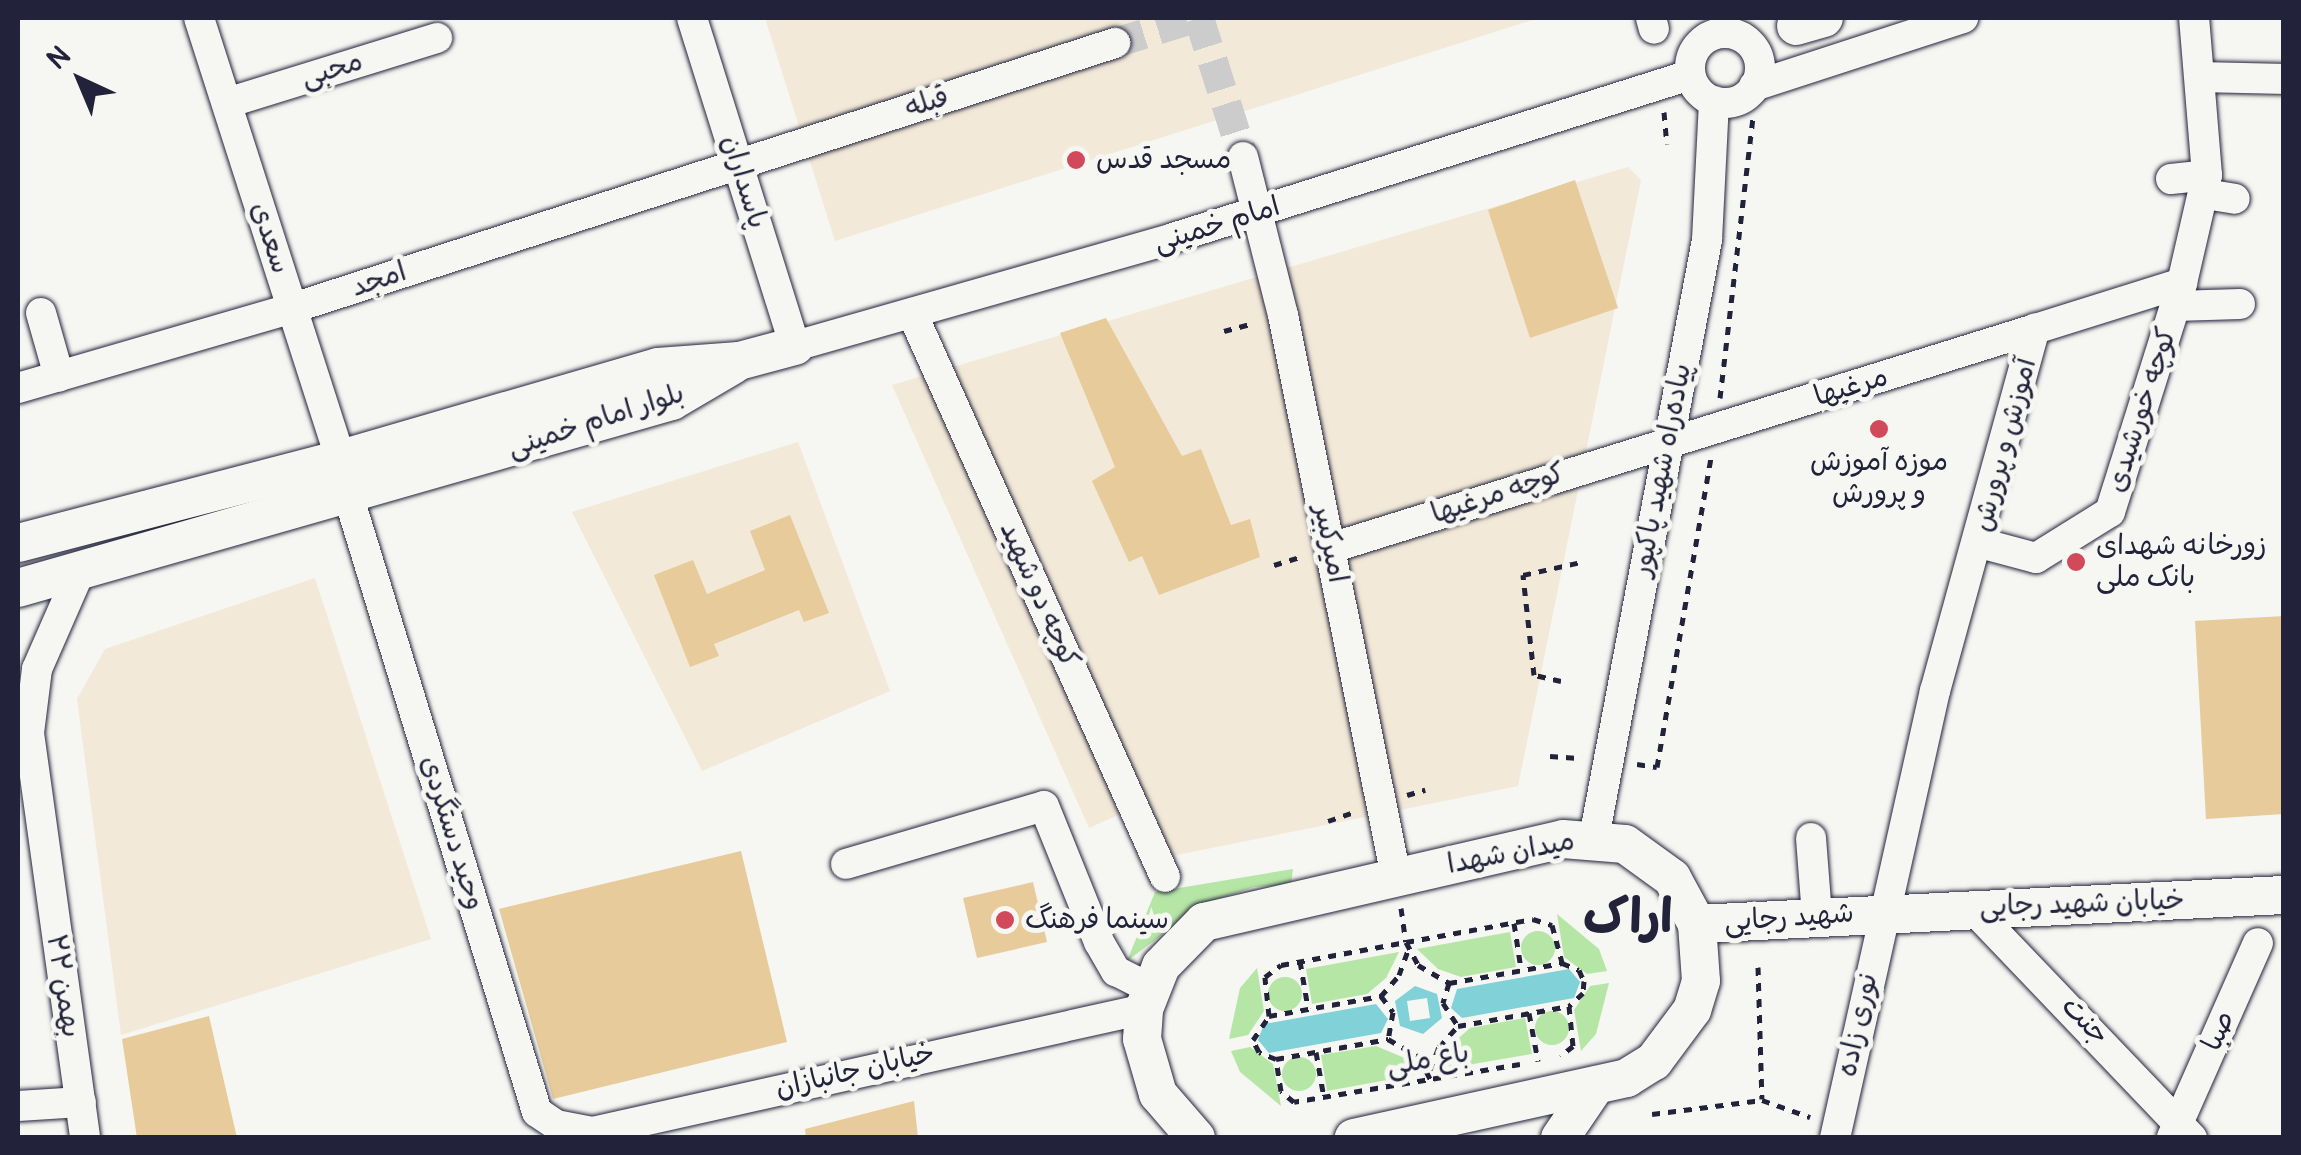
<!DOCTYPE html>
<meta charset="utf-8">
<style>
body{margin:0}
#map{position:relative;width:2301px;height:1155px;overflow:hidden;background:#f6f6f2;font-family:Pangolin,"Playpen Sans Arabic",sans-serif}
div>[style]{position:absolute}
.built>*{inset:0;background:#f2e9d8}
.green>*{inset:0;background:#b6e6a6}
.round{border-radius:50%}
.water>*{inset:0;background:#80d1d8}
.building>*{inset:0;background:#e7cb9b}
.minor-tunnel>*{height:30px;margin-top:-15px;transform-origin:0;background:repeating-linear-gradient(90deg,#cccccd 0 30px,transparent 0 45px)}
.path>*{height:5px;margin-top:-2.5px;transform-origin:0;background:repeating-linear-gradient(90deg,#22223b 0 8px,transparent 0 16px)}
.roads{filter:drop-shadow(0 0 2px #22223b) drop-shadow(0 0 2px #22223b)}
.minor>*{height:30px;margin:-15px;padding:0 15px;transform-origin:15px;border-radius:15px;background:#f6f6f2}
.minor>.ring{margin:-15px;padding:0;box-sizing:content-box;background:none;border:30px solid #f6f6f2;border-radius:50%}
.major>*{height:38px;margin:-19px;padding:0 19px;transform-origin:19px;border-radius:19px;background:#f6f6f2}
.dots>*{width:28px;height:28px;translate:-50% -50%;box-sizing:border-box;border:5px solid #f6f6f2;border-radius:50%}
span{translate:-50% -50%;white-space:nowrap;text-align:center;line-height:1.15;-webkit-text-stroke:10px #f6f6f2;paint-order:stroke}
.street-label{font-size:28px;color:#22223b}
.poi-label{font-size:28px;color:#22223b}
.left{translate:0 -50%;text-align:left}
.town-label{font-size:48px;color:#22223b;font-weight:700}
.frame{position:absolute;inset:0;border:20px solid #22223b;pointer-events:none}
.north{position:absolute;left:30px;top:30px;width:100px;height:100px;-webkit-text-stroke:8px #f6f6f2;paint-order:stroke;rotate:316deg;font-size:28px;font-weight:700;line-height:40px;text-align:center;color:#22223b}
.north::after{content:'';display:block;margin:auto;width:35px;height:45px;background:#22223b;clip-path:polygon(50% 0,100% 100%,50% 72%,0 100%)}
</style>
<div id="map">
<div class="built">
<i style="clip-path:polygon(765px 18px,1539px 18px,835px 241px)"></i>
<i style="clip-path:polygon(1628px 167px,1641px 180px,1518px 786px,1142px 862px,1120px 814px,1089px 828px,892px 385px)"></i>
<i style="clip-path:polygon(798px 442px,890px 691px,702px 771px,572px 512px)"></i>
<i style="clip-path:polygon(315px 578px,431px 939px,121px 1035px,77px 699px,105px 649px)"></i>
</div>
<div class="green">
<i style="clip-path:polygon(1293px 869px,1291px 885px,1254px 887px,1203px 904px,1127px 961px,1155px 892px)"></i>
<i style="clip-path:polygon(1557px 914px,1599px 949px,1607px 971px,1587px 974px,1564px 957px)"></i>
<i class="round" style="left:1521px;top:931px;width:34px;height:34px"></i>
<i style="clip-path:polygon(1510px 932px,1516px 967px,1461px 977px,1438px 969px,1417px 949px)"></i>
<i style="clip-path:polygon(1399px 952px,1386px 978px,1367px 994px,1312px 1004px,1306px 969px)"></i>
<i style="clip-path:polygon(1257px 968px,1264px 1011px,1248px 1035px,1229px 1039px,1240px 988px)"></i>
<i class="round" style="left:1268px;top:977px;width:34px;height:34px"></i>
<i style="clip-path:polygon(1609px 983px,1596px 1034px,1581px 1051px,1574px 1010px,1590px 986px)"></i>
<i class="round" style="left:1535px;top:1011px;width:34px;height:34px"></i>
<i style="clip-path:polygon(1525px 1018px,1532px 1054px,1438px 1070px,1452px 1044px,1470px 1028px)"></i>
<i style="clip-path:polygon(1376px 1046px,1407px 1059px,1420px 1074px,1327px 1091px,1321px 1055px)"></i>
<i style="clip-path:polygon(1250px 1047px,1273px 1064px,1281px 1106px,1240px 1072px,1231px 1051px)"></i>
<i class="round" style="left:1282px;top:1057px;width:34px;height:34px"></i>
</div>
<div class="water">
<i style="clip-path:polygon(1569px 969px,1580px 982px,1574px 998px,1462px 1018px,1451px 1008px,1457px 989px)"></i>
<i style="clip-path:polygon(evenodd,1415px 986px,1437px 994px,1442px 1018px,1423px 1034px,1400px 1026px,1395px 1001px,1415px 986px,1427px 998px,1430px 1018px,1410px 1021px,1407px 1001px,1427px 998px)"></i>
<i style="clip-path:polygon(1376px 1004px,1388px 1019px,1381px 1033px,1269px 1053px,1258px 1040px,1264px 1024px)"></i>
</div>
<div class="building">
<i style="clip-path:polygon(1575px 180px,1618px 308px,1530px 338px,1488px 210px)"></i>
<i style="clip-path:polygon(1106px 318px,1182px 456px,1201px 449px,1231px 525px,1250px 519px,1260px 557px,1159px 595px,1142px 556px,1129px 562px,1092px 481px,1115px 467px,1060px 333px)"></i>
<i style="clip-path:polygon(790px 515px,829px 613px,804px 622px,799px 610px,714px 644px,719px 656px,690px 667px,654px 575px,693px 560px,707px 594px,765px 570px,750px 531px)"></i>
<i style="clip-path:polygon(2284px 616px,2284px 814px,2206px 819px,2195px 621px)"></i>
<i style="clip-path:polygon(741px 851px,787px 1042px,553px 1099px,499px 909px)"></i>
<i style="clip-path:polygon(1033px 882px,1047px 942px,977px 958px,963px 898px)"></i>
<i style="clip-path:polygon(209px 1016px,237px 1138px,137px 1138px,122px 1039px)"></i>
<i style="clip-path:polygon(914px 1101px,918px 1138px,806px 1138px,805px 1129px)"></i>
</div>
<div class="minor-tunnel">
<i style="left:1199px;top:18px;width:146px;rotate:72.4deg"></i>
<i style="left:1115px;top:43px;width:84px;rotate:-17.4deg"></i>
</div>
<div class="path">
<i style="left:1664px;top:112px;width:32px;rotate:85deg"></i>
<i style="left:1224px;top:331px;width:31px;rotate:-15deg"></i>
<i style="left:1720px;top:398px;width:284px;rotate:-83.3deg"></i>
<i style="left:1274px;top:565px;width:31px;rotate:-17deg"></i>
<i style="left:1561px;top:681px;width:28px;rotate:-167deg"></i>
<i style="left:1534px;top:675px;width:101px;rotate:-96.3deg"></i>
<i style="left:1523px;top:575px;width:59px;rotate:-12.6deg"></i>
<i style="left:1550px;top:756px;width:32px;rotate:4deg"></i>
<i style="left:1637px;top:764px;width:20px;rotate:9deg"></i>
<i style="left:1657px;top:767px;width:314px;rotate:-80.1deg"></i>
<i style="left:1407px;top:795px;width:19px;rotate:-16deg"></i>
<i style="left:1328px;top:821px;width:28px;rotate:-19deg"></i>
<i style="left:1401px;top:908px;width:34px;rotate:82deg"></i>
<i style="left:1406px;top:942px;width:129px;rotate:-10.3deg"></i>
<i style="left:1533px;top:919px;width:20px;rotate:18deg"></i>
<i style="left:1552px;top:925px;width:39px;rotate:75deg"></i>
<i style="left:1562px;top:963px;width:18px;rotate:22deg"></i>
<i style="left:1579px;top:970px;width:12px;rotate:66deg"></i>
<i style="left:1584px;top:981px;width:12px;rotate:95deg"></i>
<i style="left:1583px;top:993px;width:19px;rotate:137deg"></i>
<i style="left:1569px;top:1006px;width:40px;rotate:84.3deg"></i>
<i style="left:1573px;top:1046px;width:16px;rotate:142deg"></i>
<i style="left:1514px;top:923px;width:47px;rotate:81.3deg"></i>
<i style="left:1300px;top:961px;width:48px;rotate:80.3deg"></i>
<i style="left:1758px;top:967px;width:132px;rotate:88.3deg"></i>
<i style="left:1449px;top:983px;width:21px;rotate:107deg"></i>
<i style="left:1443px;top:1003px;width:27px;rotate:57deg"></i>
<i style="left:1381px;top:996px;width:20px;rotate:53deg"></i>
<i style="left:1393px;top:1012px;width:27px;rotate:100deg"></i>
<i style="left:1529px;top:1013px;width:49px;rotate:79.4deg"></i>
<i style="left:1269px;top:1016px;width:114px;rotate:-10.1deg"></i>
<i style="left:1381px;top:996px;width:28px;rotate:-49deg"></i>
<i style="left:1399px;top:975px;width:27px;rotate:-70deg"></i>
<i style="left:1316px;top:1052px;width:47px;rotate:80.1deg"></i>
<i style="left:1276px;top:1059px;width:114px;rotate:-10.1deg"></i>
<i style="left:1388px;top:1039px;width:36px;rotate:30deg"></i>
<i style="left:1419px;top:1057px;width:27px;rotate:63deg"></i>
<i style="left:1520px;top:1064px;width:229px;rotate:170.5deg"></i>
<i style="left:1294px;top:1102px;width:17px;rotate:-140deg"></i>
<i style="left:1281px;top:1091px;width:32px;rotate:-99deg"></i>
<i style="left:1276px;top:1059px;width:18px;rotate:-158deg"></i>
<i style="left:1259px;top:1052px;width:13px;rotate:-117deg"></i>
<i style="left:1253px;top:1040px;width:29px;rotate:-56deg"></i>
<i style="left:1269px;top:1016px;width:39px;rotate:-96deg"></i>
<i style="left:1265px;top:977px;width:20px;rotate:-37deg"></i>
<i style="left:1281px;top:965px;width:127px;rotate:-10.4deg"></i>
<i style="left:1406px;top:942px;width:26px;rotate:62deg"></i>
<i style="left:1418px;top:965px;width:36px;rotate:30deg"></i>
<i style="left:1449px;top:983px;width:115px;rotate:-10deg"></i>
<i style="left:1430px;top:1070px;width:25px;rotate:-69deg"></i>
<i style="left:1439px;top:1047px;width:28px;rotate:-48deg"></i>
<i style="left:1458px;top:1026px;width:113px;rotate:-10.2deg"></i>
<i style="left:1652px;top:1114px;width:111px;rotate:-7.3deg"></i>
<i style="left:1762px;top:1100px;width:51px;rotate:19.5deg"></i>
</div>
<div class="roads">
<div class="minor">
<i style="left:199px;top:18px;width:463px;rotate:72.2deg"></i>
<i style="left:692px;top:18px;width:344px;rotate:72.6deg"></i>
<i style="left:795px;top:346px;width:393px;rotate:-15.9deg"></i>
<i style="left:1173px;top:238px;width:542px;rotate:-17.5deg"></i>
<i style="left:1651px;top:18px;width:11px;rotate:75deg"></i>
<i class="ring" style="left:1690px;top:33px;width:40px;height:40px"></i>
<i style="left:2202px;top:77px;width:82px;rotate:1.4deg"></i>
<i style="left:1754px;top:86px;width:220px;rotate:-18deg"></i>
<i style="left:227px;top:103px;width:220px;rotate:-17.2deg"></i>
<i style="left:1243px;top:157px;width:163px;rotate:75.8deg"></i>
<i style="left:1283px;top:315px;width:573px;rotate:78.63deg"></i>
<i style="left:2171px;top:179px;width:36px;rotate:-6deg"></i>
<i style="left:2205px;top:194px;width:30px;rotate:9deg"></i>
<i style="left:2175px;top:306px;width:65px;rotate:-1.8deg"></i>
<i style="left:41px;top:313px;width:66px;rotate:74.1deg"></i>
<i style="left:912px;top:313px;width:618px;rotate:65.84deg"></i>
<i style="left:18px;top:388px;width:286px;rotate:-16.2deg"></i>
<i style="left:293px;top:308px;width:864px;rotate:-17.87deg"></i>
<i style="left:349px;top:498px;width:642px;rotate:72.98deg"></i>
<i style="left:537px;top:1112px;width:23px;rotate:34deg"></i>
<i style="left:556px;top:1125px;width:37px;rotate:11deg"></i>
<i style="left:1980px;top:543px;width:58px;rotate:15deg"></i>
<i style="left:2036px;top:558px;width:87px;rotate:-31.9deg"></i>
<i style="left:2110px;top:512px;width:240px;rotate:-72.5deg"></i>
<i style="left:1331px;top:548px;width:737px;rotate:-17.28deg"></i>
<i style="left:80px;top:571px;width:107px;rotate:113.7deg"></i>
<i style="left:37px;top:669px;width:64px;rotate:97.1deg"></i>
<i style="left:29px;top:733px;width:409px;rotate:82.1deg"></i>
<i style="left:1594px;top:838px;width:609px;rotate:-79.3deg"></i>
<i style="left:1707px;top:240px;width:139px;rotate:-87.1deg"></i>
<i style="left:1811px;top:838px;width:78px;rotate:85.6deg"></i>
<i style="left:846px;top:864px;width:206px;rotate:-16.3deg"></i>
<i style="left:1044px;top:806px;width:147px;rotate:68deg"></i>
<i style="left:1099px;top:942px;width:34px;rotate:60deg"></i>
<i style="left:1116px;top:971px;width:38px;rotate:27deg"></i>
<i style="left:1973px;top:909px;width:317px;rotate:46.3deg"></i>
<i style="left:18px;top:1106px;width:63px;rotate:-3.6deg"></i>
<i style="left:575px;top:1136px;width:583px;rotate:-12.58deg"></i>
<i style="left:2172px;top:1137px;width:212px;rotate:-66.1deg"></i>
<i style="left:1835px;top:1138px;width:458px;rotate:-77.4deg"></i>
<i style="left:1935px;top:691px;width:376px;rotate:-74.6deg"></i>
<i style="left:2035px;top:329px;width:154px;rotate:-17.4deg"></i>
<i style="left:2182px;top:283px;width:111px;rotate:-77deg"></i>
<i style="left:2207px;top:175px;width:158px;rotate:-94.7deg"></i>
</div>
<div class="major">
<i style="left:1796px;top:26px;width:29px;rotate:-16deg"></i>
<i style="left:18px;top:543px;width:334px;rotate:-14.6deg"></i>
<i style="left:341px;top:459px;width:330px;rotate:-16.2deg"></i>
<i style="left:658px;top:367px;width:81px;rotate:-4.2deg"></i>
<i style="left:739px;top:361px;width:58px;rotate:-15deg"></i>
<i style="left:18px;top:588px;width:680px;rotate:-15.96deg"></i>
<i style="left:672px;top:401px;width:71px;rotate:-30.5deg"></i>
<i style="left:1697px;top:924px;width:588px;rotate:-2.83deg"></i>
<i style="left:1196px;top:1138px;width:58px;rotate:-130.8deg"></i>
<i style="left:1158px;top:1094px;width:57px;rotate:-106.2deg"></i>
<i style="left:1142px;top:1039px;width:30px;rotate:-86deg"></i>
<i style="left:1144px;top:1009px;width:46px;rotate:-68.4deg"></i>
<i style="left:1161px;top:966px;width:62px;rotate:-45.7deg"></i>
<i style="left:1204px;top:922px;width:368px;rotate:-13deg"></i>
<i style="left:1563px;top:839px;width:62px;rotate:4.6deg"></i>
<i style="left:1625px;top:844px;width:58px;rotate:35.9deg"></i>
<i style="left:1672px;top:878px;width:52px;rotate:61.5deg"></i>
<i style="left:1697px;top:924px;width:57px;rotate:86deg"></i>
<i style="left:1701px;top:981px;width:30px;rotate:107deg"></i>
<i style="left:1692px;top:1010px;width:64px;rotate:126.7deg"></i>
<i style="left:1654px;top:1061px;width:32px;rotate:148deg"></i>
<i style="left:1627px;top:1078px;width:280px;rotate:167.6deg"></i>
<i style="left:1560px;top:1138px;width:64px;rotate:-55.8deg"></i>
</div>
</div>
<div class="dots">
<i style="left:1076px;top:160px;background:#d1495b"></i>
<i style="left:1879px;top:429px;background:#d1495b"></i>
<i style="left:2076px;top:562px;background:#d1495b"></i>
<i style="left:1005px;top:920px;background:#d1495b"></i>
</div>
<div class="street-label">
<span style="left:332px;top:70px;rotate:-17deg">محبی</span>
<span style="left:927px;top:103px;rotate:-18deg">قبله</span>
<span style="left:744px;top:182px;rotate:73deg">پاسداران</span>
<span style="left:1217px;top:225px;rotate:-17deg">امام خمینی</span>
<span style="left:270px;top:238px;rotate:72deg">سعدی</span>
<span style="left:379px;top:280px;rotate:-18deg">امجد</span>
<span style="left:1851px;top:387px;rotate:-17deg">مرغیها</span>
<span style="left:2142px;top:410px;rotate:-72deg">کوچه خورشیدی</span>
<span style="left:596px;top:421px;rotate:-18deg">بلوار امام خمینی</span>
<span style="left:2005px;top:445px;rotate:-75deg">آموزش و پرورش</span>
<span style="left:1662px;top:470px;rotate:-79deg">پیاده‌راه شهید پاکپور</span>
<span style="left:1498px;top:494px;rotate:-18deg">کوچه مرغیها</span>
<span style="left:1330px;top:544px;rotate:79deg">امیرکبیر</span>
<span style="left:1039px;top:595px;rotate:66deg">کوچه دو شهید</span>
<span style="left:452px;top:833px;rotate:73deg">وحید دستگردی</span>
<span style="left:1511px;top:853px;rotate:-11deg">میدان شهدا</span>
<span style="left:2082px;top:904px;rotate:-2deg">خیابان شهید رجایی</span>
<span style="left:1789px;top:918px;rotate:-4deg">شهید رجایی</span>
<span style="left:63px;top:986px;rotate:81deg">۲۲ بهمن</span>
<span style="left:2085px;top:1021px;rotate:46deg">جنت</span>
<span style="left:1858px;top:1025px;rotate:-78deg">نوری زاده</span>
<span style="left:2219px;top:1031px;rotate:-66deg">صبا</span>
<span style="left:1428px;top:1060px;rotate:-10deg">باغ ملی</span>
<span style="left:855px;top:1071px;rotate:-13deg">خیابان جانبازان</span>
</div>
<div class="poi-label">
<span class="left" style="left:1096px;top:160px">مسجد قدس</span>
<span style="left:1879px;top:478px">موزه آموزش<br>و پرورش</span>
<span class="left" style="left:2096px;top:562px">زورخانه شهدای<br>بانک ملی</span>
<span class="left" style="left:1025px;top:920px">سینما فرهنگ</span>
</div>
<div class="town-label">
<span style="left:1628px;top:918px">اراک</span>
</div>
<div class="frame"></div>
<div class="north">N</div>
</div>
